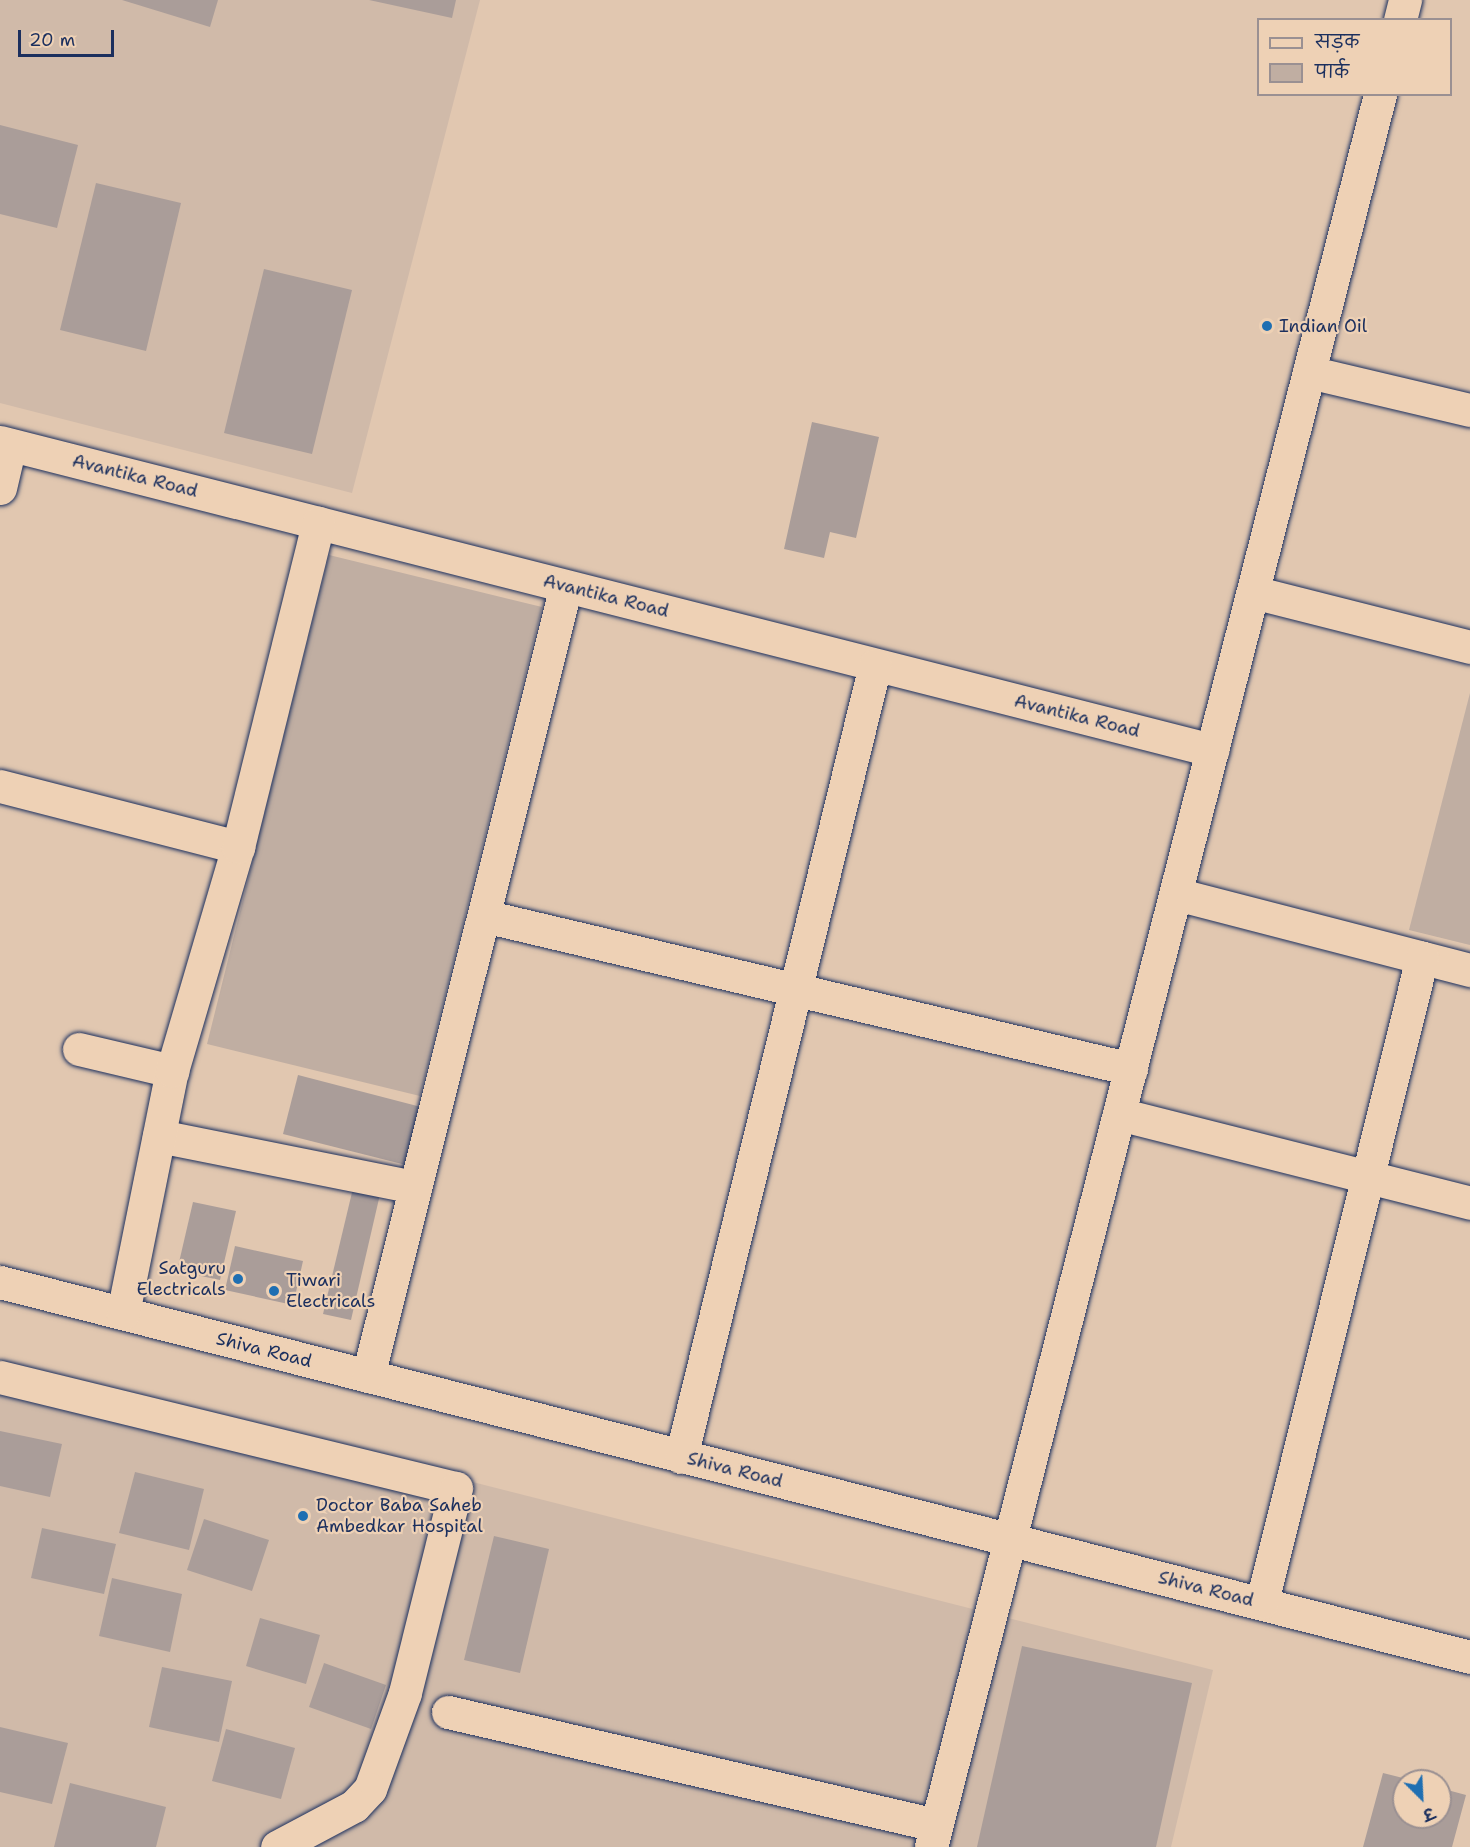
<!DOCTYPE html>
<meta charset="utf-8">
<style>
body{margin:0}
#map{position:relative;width:1470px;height:1847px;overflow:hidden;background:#e1c7b0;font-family:"Shantell Sans","Playpen Sans Deva",sans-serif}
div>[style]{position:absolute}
.built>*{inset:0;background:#d0baa9}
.green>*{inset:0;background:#c0aea2}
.building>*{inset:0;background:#aa9d99}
.roads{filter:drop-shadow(0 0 2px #1b2f5e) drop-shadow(0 0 2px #1b2f5e)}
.minor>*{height:33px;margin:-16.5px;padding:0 16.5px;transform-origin:16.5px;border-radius:16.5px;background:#eed1b5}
.dots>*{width:16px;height:16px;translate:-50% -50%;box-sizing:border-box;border:3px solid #eed1b5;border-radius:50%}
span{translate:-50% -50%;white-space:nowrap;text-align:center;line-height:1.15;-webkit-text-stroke:4.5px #eed1b5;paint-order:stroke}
.poi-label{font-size:18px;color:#1b2f5e}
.left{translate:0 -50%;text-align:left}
.right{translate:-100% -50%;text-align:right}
.street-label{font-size:18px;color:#1b2f5e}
.legend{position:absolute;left:1257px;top:18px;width:195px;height:78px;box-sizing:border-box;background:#eed1b5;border:2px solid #9a9092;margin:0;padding:8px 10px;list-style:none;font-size:18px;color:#1b2f5e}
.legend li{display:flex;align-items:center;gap:12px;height:30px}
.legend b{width:30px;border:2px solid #9a9092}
.north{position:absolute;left:1392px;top:1769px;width:60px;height:60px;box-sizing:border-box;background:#eed1b5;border:2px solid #9a9092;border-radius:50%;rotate:156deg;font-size:16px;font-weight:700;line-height:24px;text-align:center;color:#1b2f5e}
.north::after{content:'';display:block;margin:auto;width:21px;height:27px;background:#1f6fb2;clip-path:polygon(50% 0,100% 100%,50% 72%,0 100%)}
.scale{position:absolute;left:18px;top:30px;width:96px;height:27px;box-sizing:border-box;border:3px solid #1b2f5e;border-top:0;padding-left:8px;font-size:18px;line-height:21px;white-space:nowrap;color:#1b2f5e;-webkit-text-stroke:4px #eed1b5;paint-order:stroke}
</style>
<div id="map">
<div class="built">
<i style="clip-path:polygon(0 0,480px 0,352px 493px,0 403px)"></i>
<i style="clip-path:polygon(0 1362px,1213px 1670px,1171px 1847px,0 1847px)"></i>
</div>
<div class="green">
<i style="clip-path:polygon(329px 555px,542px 607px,420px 1096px,207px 1044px)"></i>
<i style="clip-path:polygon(1470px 693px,1470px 945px,1409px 930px)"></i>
</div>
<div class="building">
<i style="clip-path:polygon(122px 0,218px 0,210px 27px)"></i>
<i style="clip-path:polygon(369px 0,456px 0,452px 18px)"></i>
<i style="clip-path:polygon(0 125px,78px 145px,57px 228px,0 214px)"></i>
<i style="clip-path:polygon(96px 183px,181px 203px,146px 351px,60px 330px)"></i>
<i style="clip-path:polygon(264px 269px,352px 290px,312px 454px,224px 433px)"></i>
<i style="clip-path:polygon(812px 422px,879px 437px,856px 538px,830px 532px,824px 558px,784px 549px)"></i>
<i style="clip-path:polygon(298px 1075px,421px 1107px,406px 1165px,283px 1134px)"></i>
<i style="clip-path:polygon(354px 1184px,381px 1190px,351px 1320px,323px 1314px)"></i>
<i style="clip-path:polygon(193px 1202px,236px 1211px,220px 1280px,177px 1271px)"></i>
<i style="clip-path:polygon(235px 1246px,303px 1261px,293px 1305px,225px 1290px)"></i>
<i style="clip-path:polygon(0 1431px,62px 1444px,50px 1497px,0 1486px)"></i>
<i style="clip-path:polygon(135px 1472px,204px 1489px,189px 1550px,119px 1533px)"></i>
<i style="clip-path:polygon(204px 1519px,269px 1540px,252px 1591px,187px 1570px)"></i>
<i style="clip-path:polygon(42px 1528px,116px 1544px,104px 1594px,31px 1578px)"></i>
<i style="clip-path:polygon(494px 1536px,549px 1549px,520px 1673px,464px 1660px)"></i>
<i style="clip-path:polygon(112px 1578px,182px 1594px,170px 1652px,99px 1636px)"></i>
<i style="clip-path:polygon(260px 1618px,320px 1635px,306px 1684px,246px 1666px)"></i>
<i style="clip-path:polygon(1022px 1646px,1192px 1683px,1156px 1847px,977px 1847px)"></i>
<i style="clip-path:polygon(324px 1663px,386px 1685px,371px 1729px,309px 1707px)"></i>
<i style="clip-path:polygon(162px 1667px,232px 1681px,219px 1742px,149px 1727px)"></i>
<i style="clip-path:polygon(0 1727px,68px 1743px,52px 1804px,0 1792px)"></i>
<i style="clip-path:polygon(226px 1729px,295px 1748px,281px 1799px,212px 1781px)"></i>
<i style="clip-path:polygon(1383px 1773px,1411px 1780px,1404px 1781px,1404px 1817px,1440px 1817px,1440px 1788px,1466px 1795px,1452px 1847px,1363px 1847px)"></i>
<i style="clip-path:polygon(70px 1783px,166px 1807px,156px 1847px,54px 1847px)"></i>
</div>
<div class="roads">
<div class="minor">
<i style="left:1400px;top:20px;width:21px;rotate:-76deg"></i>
<i style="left:1309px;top:372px;width:165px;rotate:13.3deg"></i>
<i style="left:0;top:442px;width:1251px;rotate:14.26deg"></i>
<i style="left:0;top:488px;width:44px;rotate:-76.9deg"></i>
<i style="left:1253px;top:592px;width:224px;rotate:14.2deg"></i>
<i style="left:0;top:786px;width:246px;rotate:14.4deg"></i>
<i style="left:1176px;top:894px;width:304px;rotate:14.5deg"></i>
<i style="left:484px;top:916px;width:665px;rotate:13.3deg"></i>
<i style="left:79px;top:1049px;width:96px;rotate:13.3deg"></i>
<i style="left:1119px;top:1114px;width:362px;rotate:14.2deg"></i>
<i style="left:159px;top:1136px;width:261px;rotate:11.3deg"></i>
<i style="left:0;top:1282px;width:1517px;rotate:14.31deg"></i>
<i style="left:123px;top:1313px;width:247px;rotate:-78.6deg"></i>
<i style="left:172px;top:1071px;width:234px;rotate:-73.6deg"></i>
<i style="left:238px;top:847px;width:334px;rotate:-76.1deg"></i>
<i style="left:368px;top:1376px;width:814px;rotate:-75.93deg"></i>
<i style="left:0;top:1377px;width:469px;rotate:13.7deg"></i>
<i style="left:456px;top:1488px;width:211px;rotate:104deg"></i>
<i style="left:405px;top:1693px;width:102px;rotate:110deg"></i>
<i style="left:370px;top:1789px;width:23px;rotate:133deg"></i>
<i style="left:354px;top:1806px;width:87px;rotate:152deg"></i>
<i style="left:681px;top:1457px;width:815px;rotate:-76.24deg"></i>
<i style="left:1262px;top:1602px;width:664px;rotate:-76.05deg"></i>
<i style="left:448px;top:1712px;width:501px;rotate:13.04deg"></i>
<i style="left:931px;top:1847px;width:1810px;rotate:-75.63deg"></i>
</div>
</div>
<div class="dots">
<i style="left:1267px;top:326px;background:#1f6fb2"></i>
<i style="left:238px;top:1279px;background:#1f6fb2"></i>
<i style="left:274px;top:1291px;background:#1f6fb2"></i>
<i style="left:303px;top:1516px;background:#1f6fb2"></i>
</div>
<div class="poi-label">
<span class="left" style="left:1279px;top:326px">Indian Oil</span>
<span class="right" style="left:226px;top:1279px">Satguru<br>Electricals</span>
<span class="left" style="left:286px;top:1291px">Tiwari<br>Electricals</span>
<span class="left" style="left:316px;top:1516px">Doctor Baba Saheb<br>Ambedkar Hospital</span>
</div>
<div class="street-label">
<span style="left:135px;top:476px;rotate:14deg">Avantika Road</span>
<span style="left:606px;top:596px;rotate:14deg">Avantika Road</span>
<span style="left:1077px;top:716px;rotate:14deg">Avantika Road</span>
<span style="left:264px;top:1350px;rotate:14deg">Shiva Road</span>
<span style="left:735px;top:1470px;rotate:14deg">Shiva Road</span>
<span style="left:1206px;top:1589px;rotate:14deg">Shiva Road</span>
</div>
<ul class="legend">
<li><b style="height:8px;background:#eed1b5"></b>सड़क</li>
<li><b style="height:16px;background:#c0aea2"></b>पार्क</li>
</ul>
<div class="north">उ</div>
<div class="scale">20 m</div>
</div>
